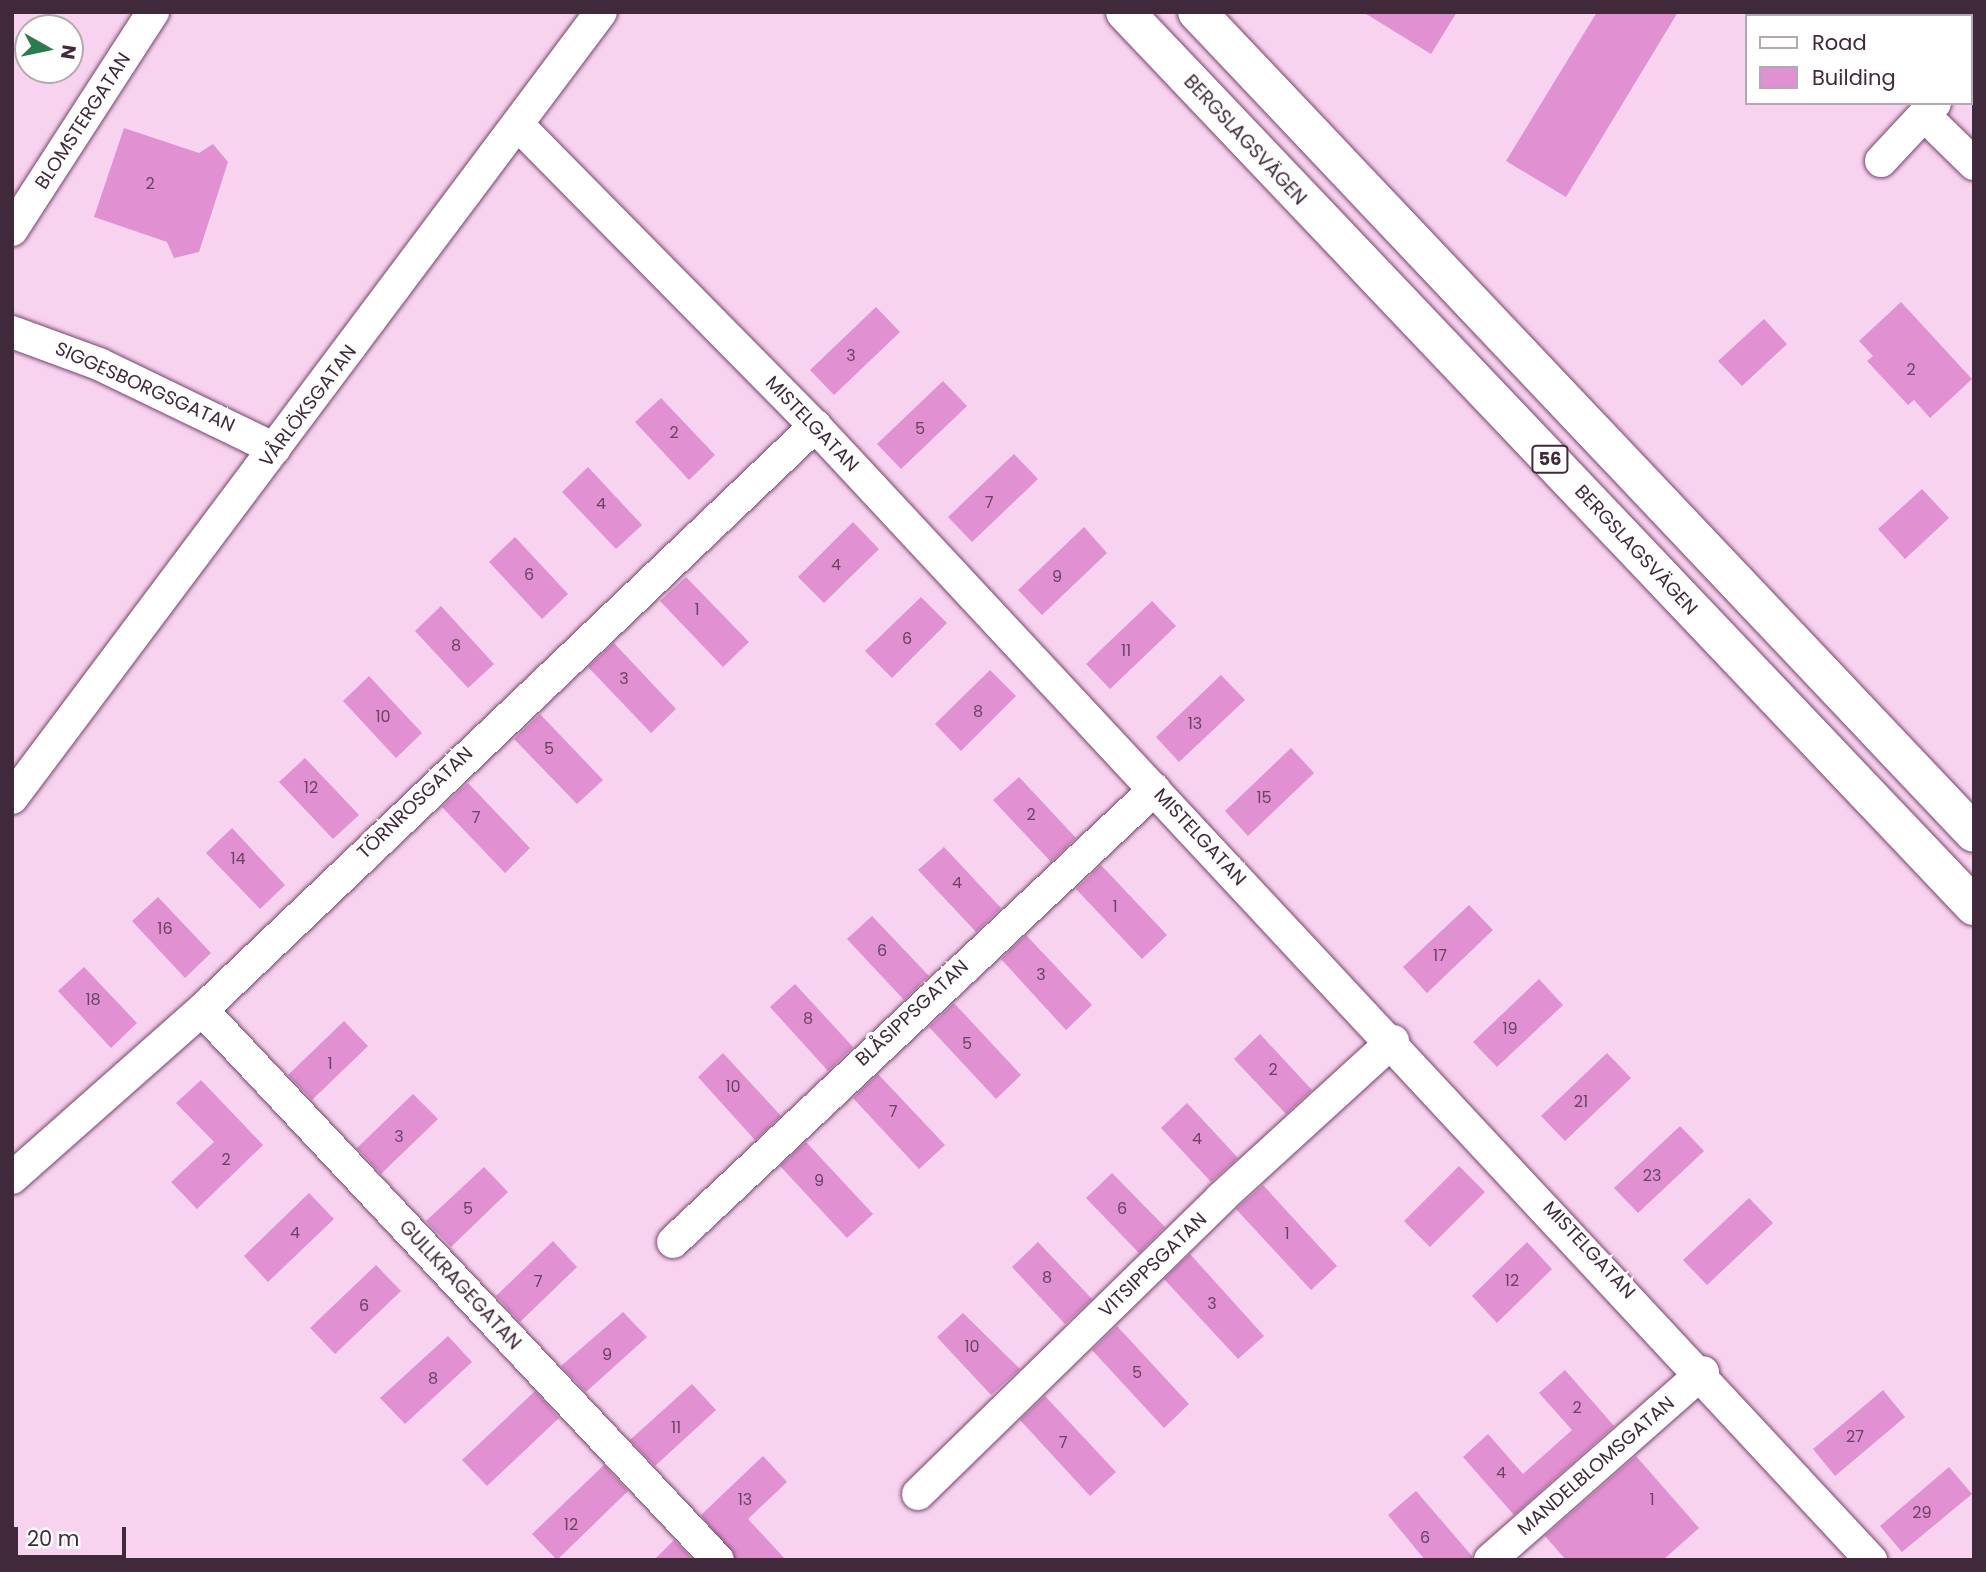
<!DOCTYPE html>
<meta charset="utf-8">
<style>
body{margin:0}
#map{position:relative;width:1986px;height:1572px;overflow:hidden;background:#f8d3ef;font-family:Poppins,sans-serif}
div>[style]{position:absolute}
.building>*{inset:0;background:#e190d1}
.roads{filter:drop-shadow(0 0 2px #78446e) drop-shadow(0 0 2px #78446e)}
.minor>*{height:32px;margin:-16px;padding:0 16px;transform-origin:16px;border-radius:16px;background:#fff}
.trunk>*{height:38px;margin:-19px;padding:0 19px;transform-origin:19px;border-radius:19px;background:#fff}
span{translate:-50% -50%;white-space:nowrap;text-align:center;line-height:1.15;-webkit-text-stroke:7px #fff;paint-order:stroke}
.number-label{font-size:16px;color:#694361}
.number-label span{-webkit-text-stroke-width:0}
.shield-label span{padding:2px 5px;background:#fff;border:2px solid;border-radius:5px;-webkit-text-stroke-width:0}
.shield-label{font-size:18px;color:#41293c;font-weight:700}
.street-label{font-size:19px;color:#41293c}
.frame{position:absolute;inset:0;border:14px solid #41293c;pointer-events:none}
.legend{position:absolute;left:1745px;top:14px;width:228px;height:91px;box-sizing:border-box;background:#fff;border:2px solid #b3a9b1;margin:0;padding:9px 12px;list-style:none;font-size:21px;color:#41293c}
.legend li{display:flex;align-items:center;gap:14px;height:35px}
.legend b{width:35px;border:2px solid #b3a9b1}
.north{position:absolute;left:14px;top:14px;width:70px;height:70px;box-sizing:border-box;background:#fff;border:2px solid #b3a9b1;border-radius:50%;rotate:99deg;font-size:19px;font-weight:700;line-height:28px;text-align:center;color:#41293c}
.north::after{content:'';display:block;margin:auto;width:24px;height:32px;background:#2b7c4d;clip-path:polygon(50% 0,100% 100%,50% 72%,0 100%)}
.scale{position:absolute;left:14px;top:1527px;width:112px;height:32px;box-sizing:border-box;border:4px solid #41293c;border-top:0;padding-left:9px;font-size:21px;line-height:24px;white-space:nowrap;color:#41293c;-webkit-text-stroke:5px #fff;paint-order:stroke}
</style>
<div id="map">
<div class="building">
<i style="clip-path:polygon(1363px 12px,1457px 12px,1431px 54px)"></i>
<i style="clip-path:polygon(1597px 12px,1678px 12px,1566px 197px,1506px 161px)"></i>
<i style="clip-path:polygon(124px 128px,199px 153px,213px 144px,228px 162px,199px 252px,174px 258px,167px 242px,94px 217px)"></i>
<i style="clip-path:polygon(1901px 302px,1972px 379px,1930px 418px,1914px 400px,1908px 405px,1867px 361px,1873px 356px,1859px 341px)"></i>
<i style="clip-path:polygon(876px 307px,900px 332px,834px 395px,810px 370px)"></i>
<i style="clip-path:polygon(1764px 319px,1787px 344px,1742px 386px,1718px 361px)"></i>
<i style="clip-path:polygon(943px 381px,967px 406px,901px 469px,877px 444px)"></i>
<i style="clip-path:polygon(661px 398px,715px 455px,689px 480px,635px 422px)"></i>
<i style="clip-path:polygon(1014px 454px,1038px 479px,972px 542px,948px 517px)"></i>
<i style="clip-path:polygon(588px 467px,642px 525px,616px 549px,562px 492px)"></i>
<i style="clip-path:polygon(1922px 489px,1949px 518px,1905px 559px,1878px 529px)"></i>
<i style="clip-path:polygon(853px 522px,879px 549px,824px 603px,798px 577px)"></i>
<i style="clip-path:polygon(1084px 527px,1107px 553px,1042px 615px,1018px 590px)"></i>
<i style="clip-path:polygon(515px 537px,568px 594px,542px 619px,489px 562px)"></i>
<i style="clip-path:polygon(686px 577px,749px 642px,723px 667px,660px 601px)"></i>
<i style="clip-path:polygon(921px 597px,947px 623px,892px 678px,865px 651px)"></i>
<i style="clip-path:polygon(1152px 601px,1176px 626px,1110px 689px,1086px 664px)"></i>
<i style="clip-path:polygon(441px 606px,494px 664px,468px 688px,415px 631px)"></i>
<i style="clip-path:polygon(614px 643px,676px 709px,651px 733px,588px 667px)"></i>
<i style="clip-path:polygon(990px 670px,1016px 696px,961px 751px,935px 724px)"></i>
<i style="clip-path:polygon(1221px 675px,1245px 700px,1179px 762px,1156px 737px)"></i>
<i style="clip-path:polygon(369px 676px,422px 733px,396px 758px,343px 701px)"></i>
<i style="clip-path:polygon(540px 714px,603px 780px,577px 804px,514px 739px)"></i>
<i style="clip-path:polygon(1291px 748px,1314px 773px,1248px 836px,1225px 811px)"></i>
<i style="clip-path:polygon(305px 758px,359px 815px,333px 839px,279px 782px)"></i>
<i style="clip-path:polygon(1019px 777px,1076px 838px,1051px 862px,993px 800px)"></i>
<i style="clip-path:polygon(468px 783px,530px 848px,505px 873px,442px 807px)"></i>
<i style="clip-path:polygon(232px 828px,285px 885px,260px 909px,206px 853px)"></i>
<i style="clip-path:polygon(944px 847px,1001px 908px,976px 932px,918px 870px)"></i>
<i style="clip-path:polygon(1101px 865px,1167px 935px,1142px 959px,1076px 889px)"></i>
<i style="clip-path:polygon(158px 897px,211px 953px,185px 978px,132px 921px)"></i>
<i style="clip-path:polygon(1469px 905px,1493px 930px,1427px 993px,1403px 967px)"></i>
<i style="clip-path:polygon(872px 916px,929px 976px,904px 1000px,847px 939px)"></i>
<i style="clip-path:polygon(1026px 935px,1092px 1005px,1066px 1030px,1001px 959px)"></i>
<i style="clip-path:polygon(84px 967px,137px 1023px,111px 1048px,58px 991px)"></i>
<i style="clip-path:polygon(1539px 979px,1563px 1005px,1497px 1067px,1473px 1042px)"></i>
<i style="clip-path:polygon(795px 984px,853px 1047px,828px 1071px,770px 1007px)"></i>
<i style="clip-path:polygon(954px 1003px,1021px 1075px,996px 1099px,929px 1027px)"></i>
<i style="clip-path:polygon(344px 1021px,368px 1046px,312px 1100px,288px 1075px)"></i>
<i style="clip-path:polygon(1260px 1034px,1312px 1090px,1286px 1114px,1234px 1059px)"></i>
<i style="clip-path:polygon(723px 1053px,781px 1116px,755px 1140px,698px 1077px)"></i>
<i style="clip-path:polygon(1607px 1053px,1631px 1078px,1565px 1141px,1541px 1116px)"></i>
<i style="clip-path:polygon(878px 1074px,945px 1145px,919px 1169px,853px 1098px)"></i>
<i style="clip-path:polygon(201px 1080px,263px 1145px,197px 1209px,171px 1182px,214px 1142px,176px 1103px)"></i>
<i style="clip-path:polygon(413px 1094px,438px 1119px,381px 1174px,357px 1148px)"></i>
<i style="clip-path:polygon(1187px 1103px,1238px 1158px,1211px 1182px,1161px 1128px)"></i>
<i style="clip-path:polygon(1680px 1126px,1704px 1151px,1638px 1213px,1614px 1188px)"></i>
<i style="clip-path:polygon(806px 1142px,873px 1214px,847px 1238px,780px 1166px)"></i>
<i style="clip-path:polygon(1459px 1166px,1485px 1192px,1430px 1247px,1404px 1221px)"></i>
<i style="clip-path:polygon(484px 1167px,508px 1192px,451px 1247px,426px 1221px)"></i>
<i style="clip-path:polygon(1112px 1173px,1165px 1227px,1139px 1253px,1086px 1198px)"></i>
<i style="clip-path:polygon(1263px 1185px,1337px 1266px,1311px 1290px,1236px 1209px)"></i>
<i style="clip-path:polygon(309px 1193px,334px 1219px,268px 1282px,244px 1256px)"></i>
<i style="clip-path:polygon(1749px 1198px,1773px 1223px,1707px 1285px,1683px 1260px)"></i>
<i style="clip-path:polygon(553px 1241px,577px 1267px,520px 1322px,496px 1296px)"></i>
<i style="clip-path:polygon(1038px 1242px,1092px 1299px,1065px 1324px,1012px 1267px)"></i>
<i style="clip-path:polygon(1527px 1242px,1552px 1269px,1497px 1323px,1472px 1296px)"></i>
<i style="clip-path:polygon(1190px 1254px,1264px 1336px,1238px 1359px,1164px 1279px)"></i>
<i style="clip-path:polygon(376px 1265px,401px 1291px,335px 1354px,310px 1328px)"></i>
<i style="clip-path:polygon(623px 1312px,647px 1337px,586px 1392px,561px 1366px)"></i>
<i style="clip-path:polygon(963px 1313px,1020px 1369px,991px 1395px,937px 1337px)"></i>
<i style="clip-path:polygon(1117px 1326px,1189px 1404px,1164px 1428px,1092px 1350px)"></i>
<i style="clip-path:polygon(448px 1336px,472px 1362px,405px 1424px,380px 1398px)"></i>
<i style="clip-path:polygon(1565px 1370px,1614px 1426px,1514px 1515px,1463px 1457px,1488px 1434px,1523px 1474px,1572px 1430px,1539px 1393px)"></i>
<i style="clip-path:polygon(692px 1384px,716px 1410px,655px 1466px,630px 1440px)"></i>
<i style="clip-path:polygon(1883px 1390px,1905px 1417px,1835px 1476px,1813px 1449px)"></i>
<i style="clip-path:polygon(535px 1391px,559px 1418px,487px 1486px,462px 1460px)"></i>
<i style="clip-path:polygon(1045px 1396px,1116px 1472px,1090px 1496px,1020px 1420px)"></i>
<i style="clip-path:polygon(763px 1456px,787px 1482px,748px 1519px,786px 1560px,736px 1560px,701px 1515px)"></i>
<i style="clip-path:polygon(1636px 1456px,1699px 1528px,1663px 1560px,1566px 1560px,1545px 1536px)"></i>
<i style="clip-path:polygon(604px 1465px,628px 1491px,557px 1560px,532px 1534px)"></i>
<i style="clip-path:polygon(1949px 1467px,1972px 1494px,1902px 1552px,1880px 1526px)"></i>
<i style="clip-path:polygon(1416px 1491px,1472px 1556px,1472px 1560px,1425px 1560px,1388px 1515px)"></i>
<i style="clip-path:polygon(674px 1540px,693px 1560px,654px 1560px)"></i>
</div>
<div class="roads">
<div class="minor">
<i style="left:1970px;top:61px;width:10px;rotate:-66deg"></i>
<i style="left:1924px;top:115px;width:70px;rotate:44.4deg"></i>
<i style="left:518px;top:125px;width:423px;rotate:45.4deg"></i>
<i style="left:815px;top:426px;width:1550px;rotate:47.04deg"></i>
<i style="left:1881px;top:161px;width:79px;rotate:-47deg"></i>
<i style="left:12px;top:230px;width:260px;rotate:-57.1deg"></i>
<i style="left:12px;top:332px;width:93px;rotate:20.2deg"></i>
<i style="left:99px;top:364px;width:195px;rotate:25.8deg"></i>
<i style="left:12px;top:798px;width:982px;rotate:-53.15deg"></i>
<i style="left:202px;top:1010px;width:754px;rotate:46.83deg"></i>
<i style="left:12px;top:1178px;width:254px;rotate:-41.5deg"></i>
<i style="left:202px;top:1010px;width:847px;rotate:-43.61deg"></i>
<i style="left:673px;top:1242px;width:661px;rotate:-43.22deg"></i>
<i style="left:918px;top:1494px;width:424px;rotate:-44.3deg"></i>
<i style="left:1221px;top:1198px;width:233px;rotate:-42.4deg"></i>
<i style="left:1490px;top:1560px;width:284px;rotate:-41.4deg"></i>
</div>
<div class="trunk">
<i style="left:1125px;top:12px;width:1233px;rotate:46.48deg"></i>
<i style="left:1197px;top:12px;width:1130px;rotate:46.58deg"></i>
</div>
</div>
<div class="number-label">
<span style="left:150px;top:184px">2</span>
<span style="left:851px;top:356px">3</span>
<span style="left:1911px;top:370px">2</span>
<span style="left:920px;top:429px">5</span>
<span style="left:674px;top:433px">2</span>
<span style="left:989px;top:503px">7</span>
<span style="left:601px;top:504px">4</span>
<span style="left:836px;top:565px">4</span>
<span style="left:529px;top:575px">6</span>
<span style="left:1057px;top:577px">9</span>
<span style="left:697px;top:610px">1</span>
<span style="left:907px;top:639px">6</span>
<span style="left:456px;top:646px">8</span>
<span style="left:1126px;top:651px">11</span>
<span style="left:624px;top:679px">3</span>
<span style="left:978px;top:712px">8</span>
<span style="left:383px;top:717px">10</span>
<span style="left:1195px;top:724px">13</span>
<span style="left:549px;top:749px">5</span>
<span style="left:311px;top:788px">12</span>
<span style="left:1264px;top:798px">15</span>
<span style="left:1031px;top:815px">2</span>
<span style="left:476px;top:818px">7</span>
<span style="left:238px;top:859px">14</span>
<span style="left:957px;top:883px">4</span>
<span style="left:1115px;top:907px">1</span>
<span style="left:165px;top:929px">16</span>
<span style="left:882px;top:951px">6</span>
<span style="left:1440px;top:956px">17</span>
<span style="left:1041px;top:975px">3</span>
<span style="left:93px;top:1000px">18</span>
<span style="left:808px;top:1019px">8</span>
<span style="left:1510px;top:1029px">19</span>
<span style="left:967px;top:1044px">5</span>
<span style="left:330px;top:1064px">1</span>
<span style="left:1273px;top:1070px">2</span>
<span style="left:733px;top:1087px">10</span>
<span style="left:1581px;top:1102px">21</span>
<span style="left:893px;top:1112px">7</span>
<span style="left:399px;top:1137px">3</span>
<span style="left:1197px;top:1139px">4</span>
<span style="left:226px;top:1160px">2</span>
<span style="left:1652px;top:1176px">23</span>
<span style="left:819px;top:1181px">9</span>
<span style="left:468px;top:1209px">5</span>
<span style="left:1122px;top:1209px">6</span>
<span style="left:295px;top:1233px">4</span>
<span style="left:1287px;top:1234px">1</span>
<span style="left:1047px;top:1278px">8</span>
<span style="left:1512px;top:1281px">12</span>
<span style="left:538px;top:1282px">7</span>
<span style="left:1212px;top:1304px">3</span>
<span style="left:364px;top:1306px">6</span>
<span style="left:972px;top:1347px">10</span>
<span style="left:607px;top:1355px">9</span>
<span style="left:1137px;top:1373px">5</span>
<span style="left:433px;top:1379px">8</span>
<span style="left:1577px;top:1408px">2</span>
<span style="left:676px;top:1428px">11</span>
<span style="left:1855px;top:1437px">27</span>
<span style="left:1063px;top:1443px">7</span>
<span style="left:1501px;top:1473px">4</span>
<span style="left:745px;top:1500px">13</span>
<span style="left:1652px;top:1500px">1</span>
<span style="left:1922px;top:1513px">29</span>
<span style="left:571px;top:1525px">12</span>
<span style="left:1425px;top:1538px">6</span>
</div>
<div class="shield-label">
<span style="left:1550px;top:459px">56</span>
</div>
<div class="street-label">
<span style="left:83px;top:121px;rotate:-57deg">BLOMSTERGATAN</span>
<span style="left:1245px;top:140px;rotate:47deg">BERGSLAGSVÄGEN</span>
<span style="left:145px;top:387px;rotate:24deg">SIGGESBORGSGATAN</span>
<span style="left:308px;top:406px;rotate:-53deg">VÅRLÖKSGATAN</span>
<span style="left:812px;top:424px;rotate:46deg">MISTELGATAN</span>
<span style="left:1636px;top:550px;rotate:47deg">BERGSLAGSVÄGEN</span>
<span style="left:415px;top:803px;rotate:-44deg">TÖRNROSGATAN</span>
<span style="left:1200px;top:837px;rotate:47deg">MISTELGATAN</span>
<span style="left:912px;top:1013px;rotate:-43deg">BLÅSIPPSGATAN</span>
<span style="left:1589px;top:1250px;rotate:47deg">MISTELGATAN</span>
<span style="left:1153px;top:1265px;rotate:-44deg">VITSIPPSGATAN</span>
<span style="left:460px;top:1285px;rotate:47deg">GULLKRAGEGATAN</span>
<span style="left:1596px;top:1466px;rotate:-41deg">MANDELBLOMSGATAN</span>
</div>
<div class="frame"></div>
<ul class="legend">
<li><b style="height:9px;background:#fff"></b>Road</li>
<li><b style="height:19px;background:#e190d1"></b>Building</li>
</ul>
<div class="north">N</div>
<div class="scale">20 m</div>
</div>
